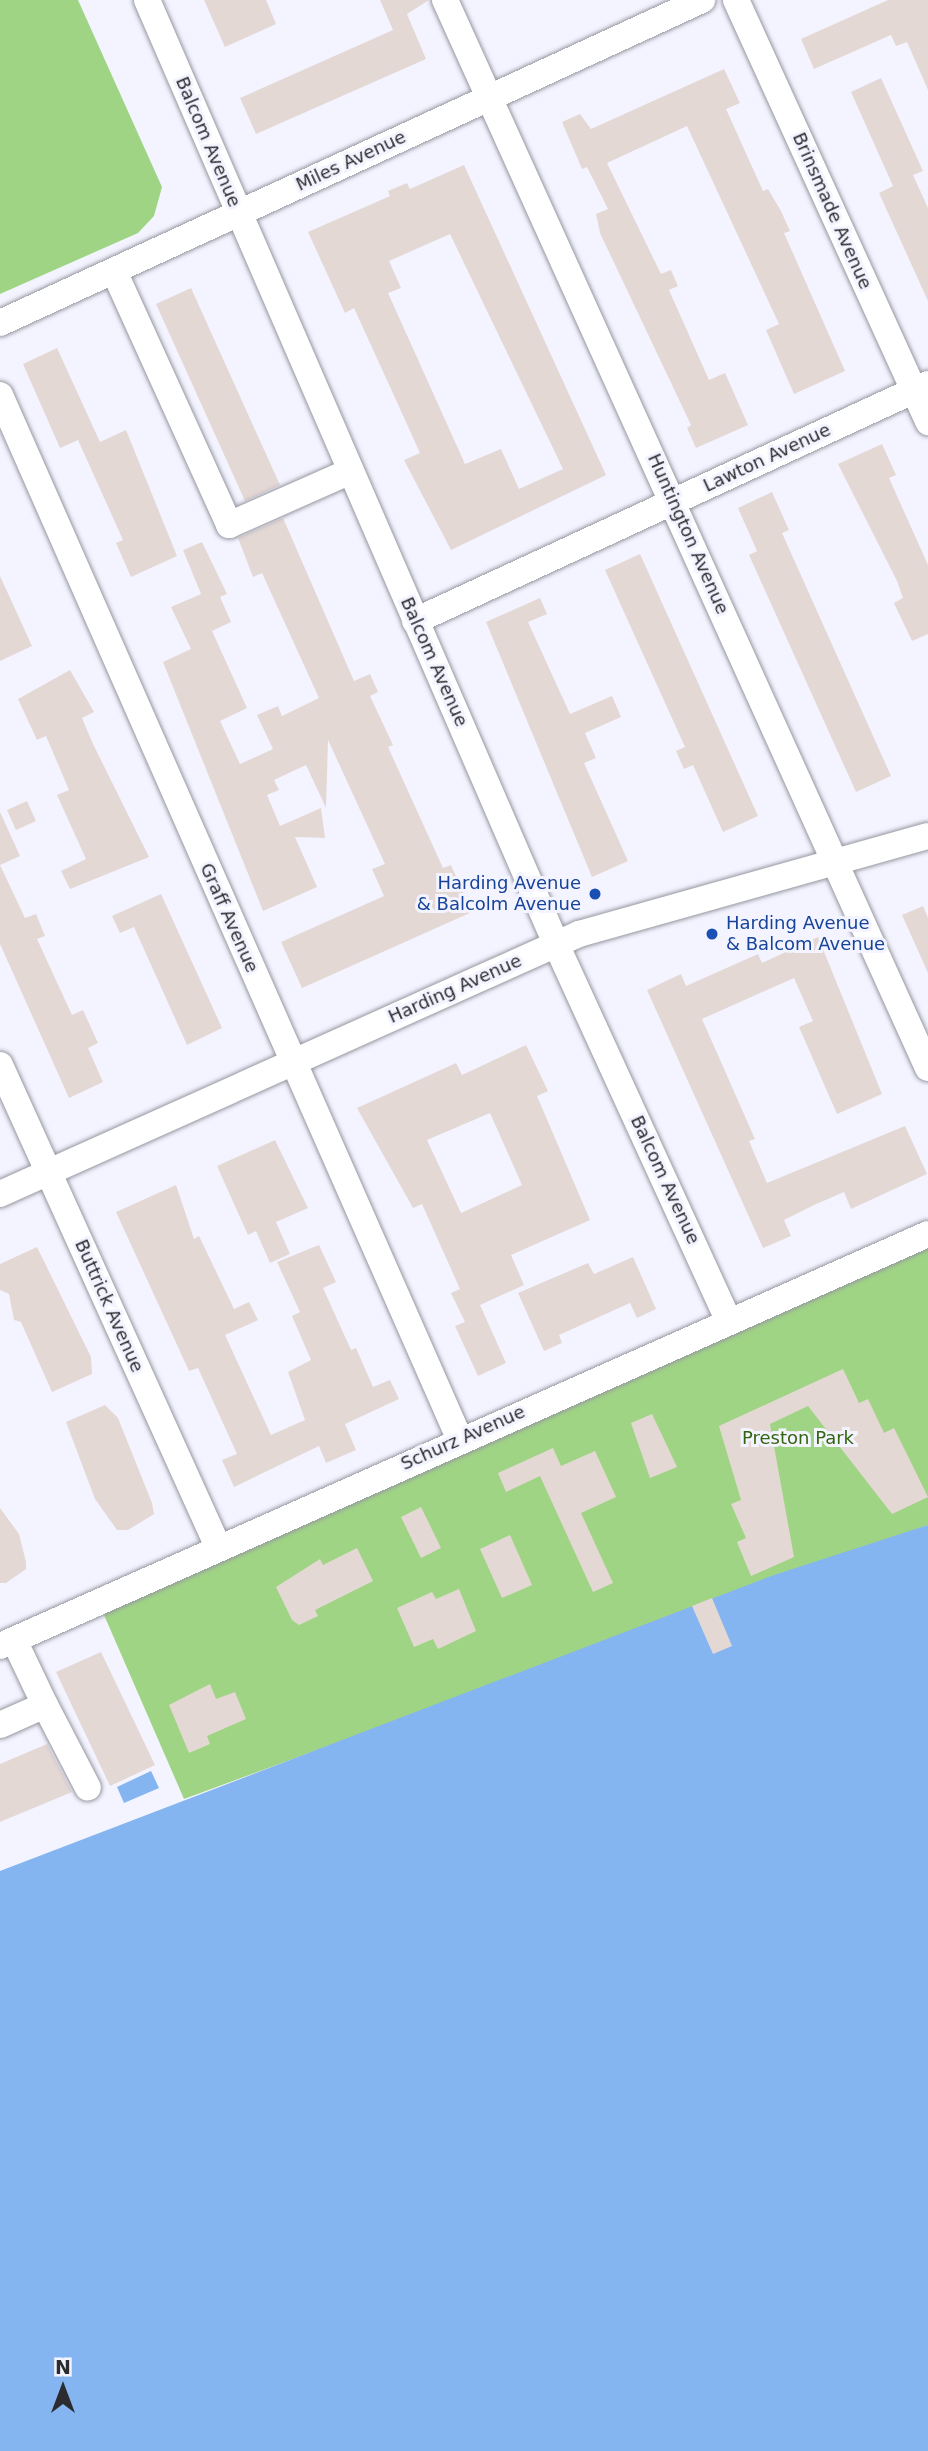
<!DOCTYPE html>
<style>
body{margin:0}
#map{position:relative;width:928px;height:2451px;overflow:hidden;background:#f3f4ff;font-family:"DejaVu Sans",sans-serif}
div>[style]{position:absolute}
.green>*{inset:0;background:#a0d485}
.water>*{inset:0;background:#84b5f0}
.building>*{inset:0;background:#e4d8d5}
.roads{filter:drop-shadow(0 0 2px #9697a0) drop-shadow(0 0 2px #9697a0)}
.minor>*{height:26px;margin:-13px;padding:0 13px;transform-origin:13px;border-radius:13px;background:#fff}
.dots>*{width:19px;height:19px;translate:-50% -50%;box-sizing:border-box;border:4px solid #f3f4ff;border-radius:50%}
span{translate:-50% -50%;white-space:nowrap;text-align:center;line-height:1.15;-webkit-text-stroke:6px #f3f4ff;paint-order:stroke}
.street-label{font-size:18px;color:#2c2c30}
.transit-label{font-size:18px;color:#164399}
.right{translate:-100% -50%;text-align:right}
.left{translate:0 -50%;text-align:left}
.park-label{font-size:18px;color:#33640e}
.north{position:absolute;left:28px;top:2353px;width:70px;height:70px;-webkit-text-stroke:5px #f3f4ff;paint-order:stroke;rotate:0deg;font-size:19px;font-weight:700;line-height:28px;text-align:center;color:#2c2c30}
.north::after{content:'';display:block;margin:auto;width:24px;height:32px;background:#2c2c30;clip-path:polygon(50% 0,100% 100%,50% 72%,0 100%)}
</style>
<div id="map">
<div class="green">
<i style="clip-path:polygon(0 0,78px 0,162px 187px,154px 216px,138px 233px,0 294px)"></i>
<i style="clip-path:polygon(928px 1243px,928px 1525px,184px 1799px,101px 1608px)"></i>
</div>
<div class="water">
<i style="clip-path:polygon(928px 1525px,928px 2451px,0 2451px,0 1871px,771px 1576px)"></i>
<i style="clip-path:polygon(151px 1771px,159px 1788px,124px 1803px,117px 1787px)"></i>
</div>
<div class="building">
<i style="clip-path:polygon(204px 0,266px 0,276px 24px,225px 47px)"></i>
<i style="clip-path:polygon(380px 0,429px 0,407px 14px,426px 59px,256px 134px,240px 98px,393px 30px)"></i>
<i style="clip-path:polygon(888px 0,928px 0,928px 90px,907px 42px,896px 46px,891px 35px,814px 69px,801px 39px)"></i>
<i style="clip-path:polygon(724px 69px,740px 103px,726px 109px,763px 191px,768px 189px,781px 211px,790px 231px,784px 233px,845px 371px,794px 394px,766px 330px,779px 324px,687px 126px,607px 163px,661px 274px,671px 270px,678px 286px,669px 290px,709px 380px,725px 373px,748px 425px,696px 448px,687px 428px,691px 425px,600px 233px,596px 214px,608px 209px,587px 167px,582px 169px,562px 122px,580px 114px,591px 129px)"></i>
<i style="clip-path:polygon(881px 78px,923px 171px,913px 175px,928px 208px,928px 301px,879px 193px,893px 186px,851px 92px)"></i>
<i style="clip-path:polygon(evenodd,464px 165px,606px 475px,451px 550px,404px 460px,420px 453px,396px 400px,354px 308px,345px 313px,308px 232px,390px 196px,388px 191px,407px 183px,410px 189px,464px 165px,450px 234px,563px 469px,519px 489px,501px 449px,465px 464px,388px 293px,401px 288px,389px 261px,450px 234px)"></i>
<i style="clip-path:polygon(191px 288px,280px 485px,245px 501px,156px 304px)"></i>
<i style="clip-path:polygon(57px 348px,100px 442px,126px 430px,177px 556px,131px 577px,116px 543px,123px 540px,78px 440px,60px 448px,23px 364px)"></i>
<i style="clip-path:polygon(882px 444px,896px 475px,889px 478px,928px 565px,928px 634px,912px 641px,894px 603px,903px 598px,897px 581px,838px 464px)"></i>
<i style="clip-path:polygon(772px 492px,789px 530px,782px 533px,891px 776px,856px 792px,749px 555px,757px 551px,738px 508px)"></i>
<i style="clip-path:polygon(283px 518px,354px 681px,370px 674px,378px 692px,370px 696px,393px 745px,388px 747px,443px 868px,451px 865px,472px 912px,302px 988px,281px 942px,384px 896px,372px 869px,385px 864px,328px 740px,326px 808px,306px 765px,274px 780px,279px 790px,267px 795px,280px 826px,321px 808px,325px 838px,295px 837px,317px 887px,263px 911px,163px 662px,191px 649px,171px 607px,201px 594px,183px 550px,202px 542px,227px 594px,220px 597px,231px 622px,212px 631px,247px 708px,220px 721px,240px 764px,273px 749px,257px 715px,278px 706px,282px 716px,319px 698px,262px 573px,253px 577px,238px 538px)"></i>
<i style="clip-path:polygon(640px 554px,758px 816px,723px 832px,693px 765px,684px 769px,676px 751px,685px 747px,605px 570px)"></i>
<i style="clip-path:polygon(0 576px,32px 646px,0 661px)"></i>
<i style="clip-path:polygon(540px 598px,547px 614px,528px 622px,570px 714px,612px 696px,621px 717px,585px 733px,596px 758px,584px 763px,628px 861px,592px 877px,486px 622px)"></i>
<i style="clip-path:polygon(70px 670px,94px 712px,82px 718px,93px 744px,149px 857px,70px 889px,61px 871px,86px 859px,57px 795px,69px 790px,46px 736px,37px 740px,18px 699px)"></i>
<i style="clip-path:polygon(27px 801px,36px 821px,16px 830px,7px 810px)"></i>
<i style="clip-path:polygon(0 812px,20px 856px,0 865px,25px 918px,36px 914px,45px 936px,37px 939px,72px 1015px,83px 1010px,98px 1043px,88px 1048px,103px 1082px,69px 1098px,0 944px)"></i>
<i style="clip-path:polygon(161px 894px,222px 1028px,187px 1045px,134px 927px,120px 933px,112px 916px)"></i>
<i style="clip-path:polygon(923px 906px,928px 918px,928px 973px,902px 915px)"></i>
<i style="clip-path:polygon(818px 937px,882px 1094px,837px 1114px,799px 1027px,813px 1021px,794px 978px,702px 1019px,755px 1139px,749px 1141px,767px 1183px,905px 1126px,927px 1174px,851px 1209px,844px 1192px,814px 1205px,784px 1220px,791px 1236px,763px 1248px,647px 990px,681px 974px,686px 986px,758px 954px,762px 963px)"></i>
<i style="clip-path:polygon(evenodd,526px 1045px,548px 1091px,537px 1096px,590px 1220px,511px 1255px,524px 1285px,480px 1305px,506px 1363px,478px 1376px,455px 1326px,465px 1322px,451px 1293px,460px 1289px,422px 1204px,413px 1208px,357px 1108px,456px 1063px,462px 1075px,526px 1045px,490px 1113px,522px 1185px,461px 1213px,427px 1140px,490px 1113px)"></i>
<i style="clip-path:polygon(275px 1140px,308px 1208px,276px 1222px,290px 1254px,270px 1263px,256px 1231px,248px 1235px,217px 1166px)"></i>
<i style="clip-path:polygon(176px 1185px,194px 1239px,199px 1236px,234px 1309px,249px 1302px,258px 1320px,225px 1335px,271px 1435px,305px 1420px,288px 1372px,311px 1360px,292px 1316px,300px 1312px,277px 1262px,319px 1245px,336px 1282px,323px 1288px,351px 1350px,356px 1348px,373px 1387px,390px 1380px,399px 1399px,345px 1424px,356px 1450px,326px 1463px,319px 1446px,234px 1487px,222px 1460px,237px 1454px,198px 1368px,189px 1371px,116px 1212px)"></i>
<i style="clip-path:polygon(37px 1247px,91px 1357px,92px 1374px,52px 1392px,21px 1322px,14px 1320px,9px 1294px,0 1290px,0 1264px)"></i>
<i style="clip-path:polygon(633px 1257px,656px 1309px,637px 1318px,630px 1303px,559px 1335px,562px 1343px,544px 1351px,518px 1293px,588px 1263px,594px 1274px)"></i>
<i style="clip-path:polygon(843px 1369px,859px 1403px,868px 1399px,884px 1433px,894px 1428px,928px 1497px,892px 1514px,808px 1406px,770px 1424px,794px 1557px,751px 1576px,737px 1542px,746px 1538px,731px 1504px,741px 1500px,719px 1426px)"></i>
<i style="clip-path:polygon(105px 1405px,118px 1418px,152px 1503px,154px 1514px,128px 1530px,117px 1530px,95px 1499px,66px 1422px)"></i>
<i style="clip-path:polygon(652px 1414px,677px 1467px,650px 1478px,631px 1423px)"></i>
<i style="clip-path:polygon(553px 1448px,561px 1466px,595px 1451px,616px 1497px,581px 1513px,613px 1583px,593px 1592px,540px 1476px,506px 1492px,498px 1473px)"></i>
<i style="clip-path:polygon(421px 1507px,441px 1548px,421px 1558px,401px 1517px)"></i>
<i style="clip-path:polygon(0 1508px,19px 1534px,26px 1562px,26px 1569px,6px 1583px,0 1583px)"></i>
<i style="clip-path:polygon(510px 1535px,532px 1585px,502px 1598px,480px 1549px)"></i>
<i style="clip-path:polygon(357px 1548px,373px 1581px,315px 1610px,318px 1616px,299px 1625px,292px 1620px,276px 1587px,320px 1559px,323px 1565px)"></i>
<i style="clip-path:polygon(459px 1589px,476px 1631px,438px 1649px,433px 1639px,414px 1647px,397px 1608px,432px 1592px,436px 1599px)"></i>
<i style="clip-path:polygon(712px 1598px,732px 1646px,713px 1654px,692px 1606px)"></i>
<i style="clip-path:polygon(101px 1652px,155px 1765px,110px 1786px,56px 1672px)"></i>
<i style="clip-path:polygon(210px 1684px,216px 1699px,235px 1692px,246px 1719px,207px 1736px,210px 1744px,189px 1753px,169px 1705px)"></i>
<i style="clip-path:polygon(47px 1744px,72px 1792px,0 1822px,0 1764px)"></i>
</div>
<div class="roads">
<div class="minor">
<i style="left:147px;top:0;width:1029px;rotate:66.57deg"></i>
<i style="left:556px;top:944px;width:415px;rotate:65.4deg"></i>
<i style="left:445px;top:0;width:1172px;rotate:65.67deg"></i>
<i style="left:736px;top:0;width:464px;rotate:65.5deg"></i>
<i style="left:114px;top:271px;width:279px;rotate:65.6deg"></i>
<i style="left:229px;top:525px;width:133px;rotate:-23.9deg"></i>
<i style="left:0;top:323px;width:773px;rotate:-24.71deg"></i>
<i style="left:0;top:395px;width:1142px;rotate:66.24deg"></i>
<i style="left:415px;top:621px;width:565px;rotate:-24.8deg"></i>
<i style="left:0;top:1065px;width:529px;rotate:65.66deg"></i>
<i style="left:0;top:1194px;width:635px;rotate:-24.18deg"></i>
<i style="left:579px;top:934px;width:362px;rotate:-15.7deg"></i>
<i style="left:0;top:1646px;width:1015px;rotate:-23.94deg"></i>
<i style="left:45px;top:1705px;width:93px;rotate:62.6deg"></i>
<i style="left:0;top:1725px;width:49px;rotate:-24deg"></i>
<i style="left:45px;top:1705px;width:72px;rotate:-115.5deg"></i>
</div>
</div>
<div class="dots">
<i style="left:595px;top:894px;background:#1a4fb4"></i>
<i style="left:712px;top:934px;background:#1a4fb4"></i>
</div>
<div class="street-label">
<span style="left:208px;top:142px;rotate:67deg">Balcom Avenue</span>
<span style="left:351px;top:161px;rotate:-25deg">Miles Avenue</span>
<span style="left:832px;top:211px;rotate:66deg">Brinsmade Avenue</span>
<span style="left:767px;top:458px;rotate:-25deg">Lawton Avenue</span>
<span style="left:688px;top:534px;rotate:66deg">Huntington Avenue</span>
<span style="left:434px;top:662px;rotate:66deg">Balcom Avenue</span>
<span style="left:229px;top:918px;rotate:66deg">Graff Avenue</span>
<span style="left:455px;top:989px;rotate:-24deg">Harding Avenue</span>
<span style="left:665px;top:1180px;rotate:65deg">Balcom Avenue</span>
<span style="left:109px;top:1306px;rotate:66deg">Buttrick Avenue</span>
<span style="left:463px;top:1438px;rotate:-24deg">Schurz Avenue</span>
</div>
<div class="transit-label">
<span class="right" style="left:581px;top:894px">Harding Avenue<br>&amp; Balcolm Avenue</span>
<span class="left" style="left:726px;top:934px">Harding Avenue<br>&amp; Balcom Avenue</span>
</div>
<div class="park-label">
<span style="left:798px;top:1438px">Preston Park</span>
</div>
<div class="north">N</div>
</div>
